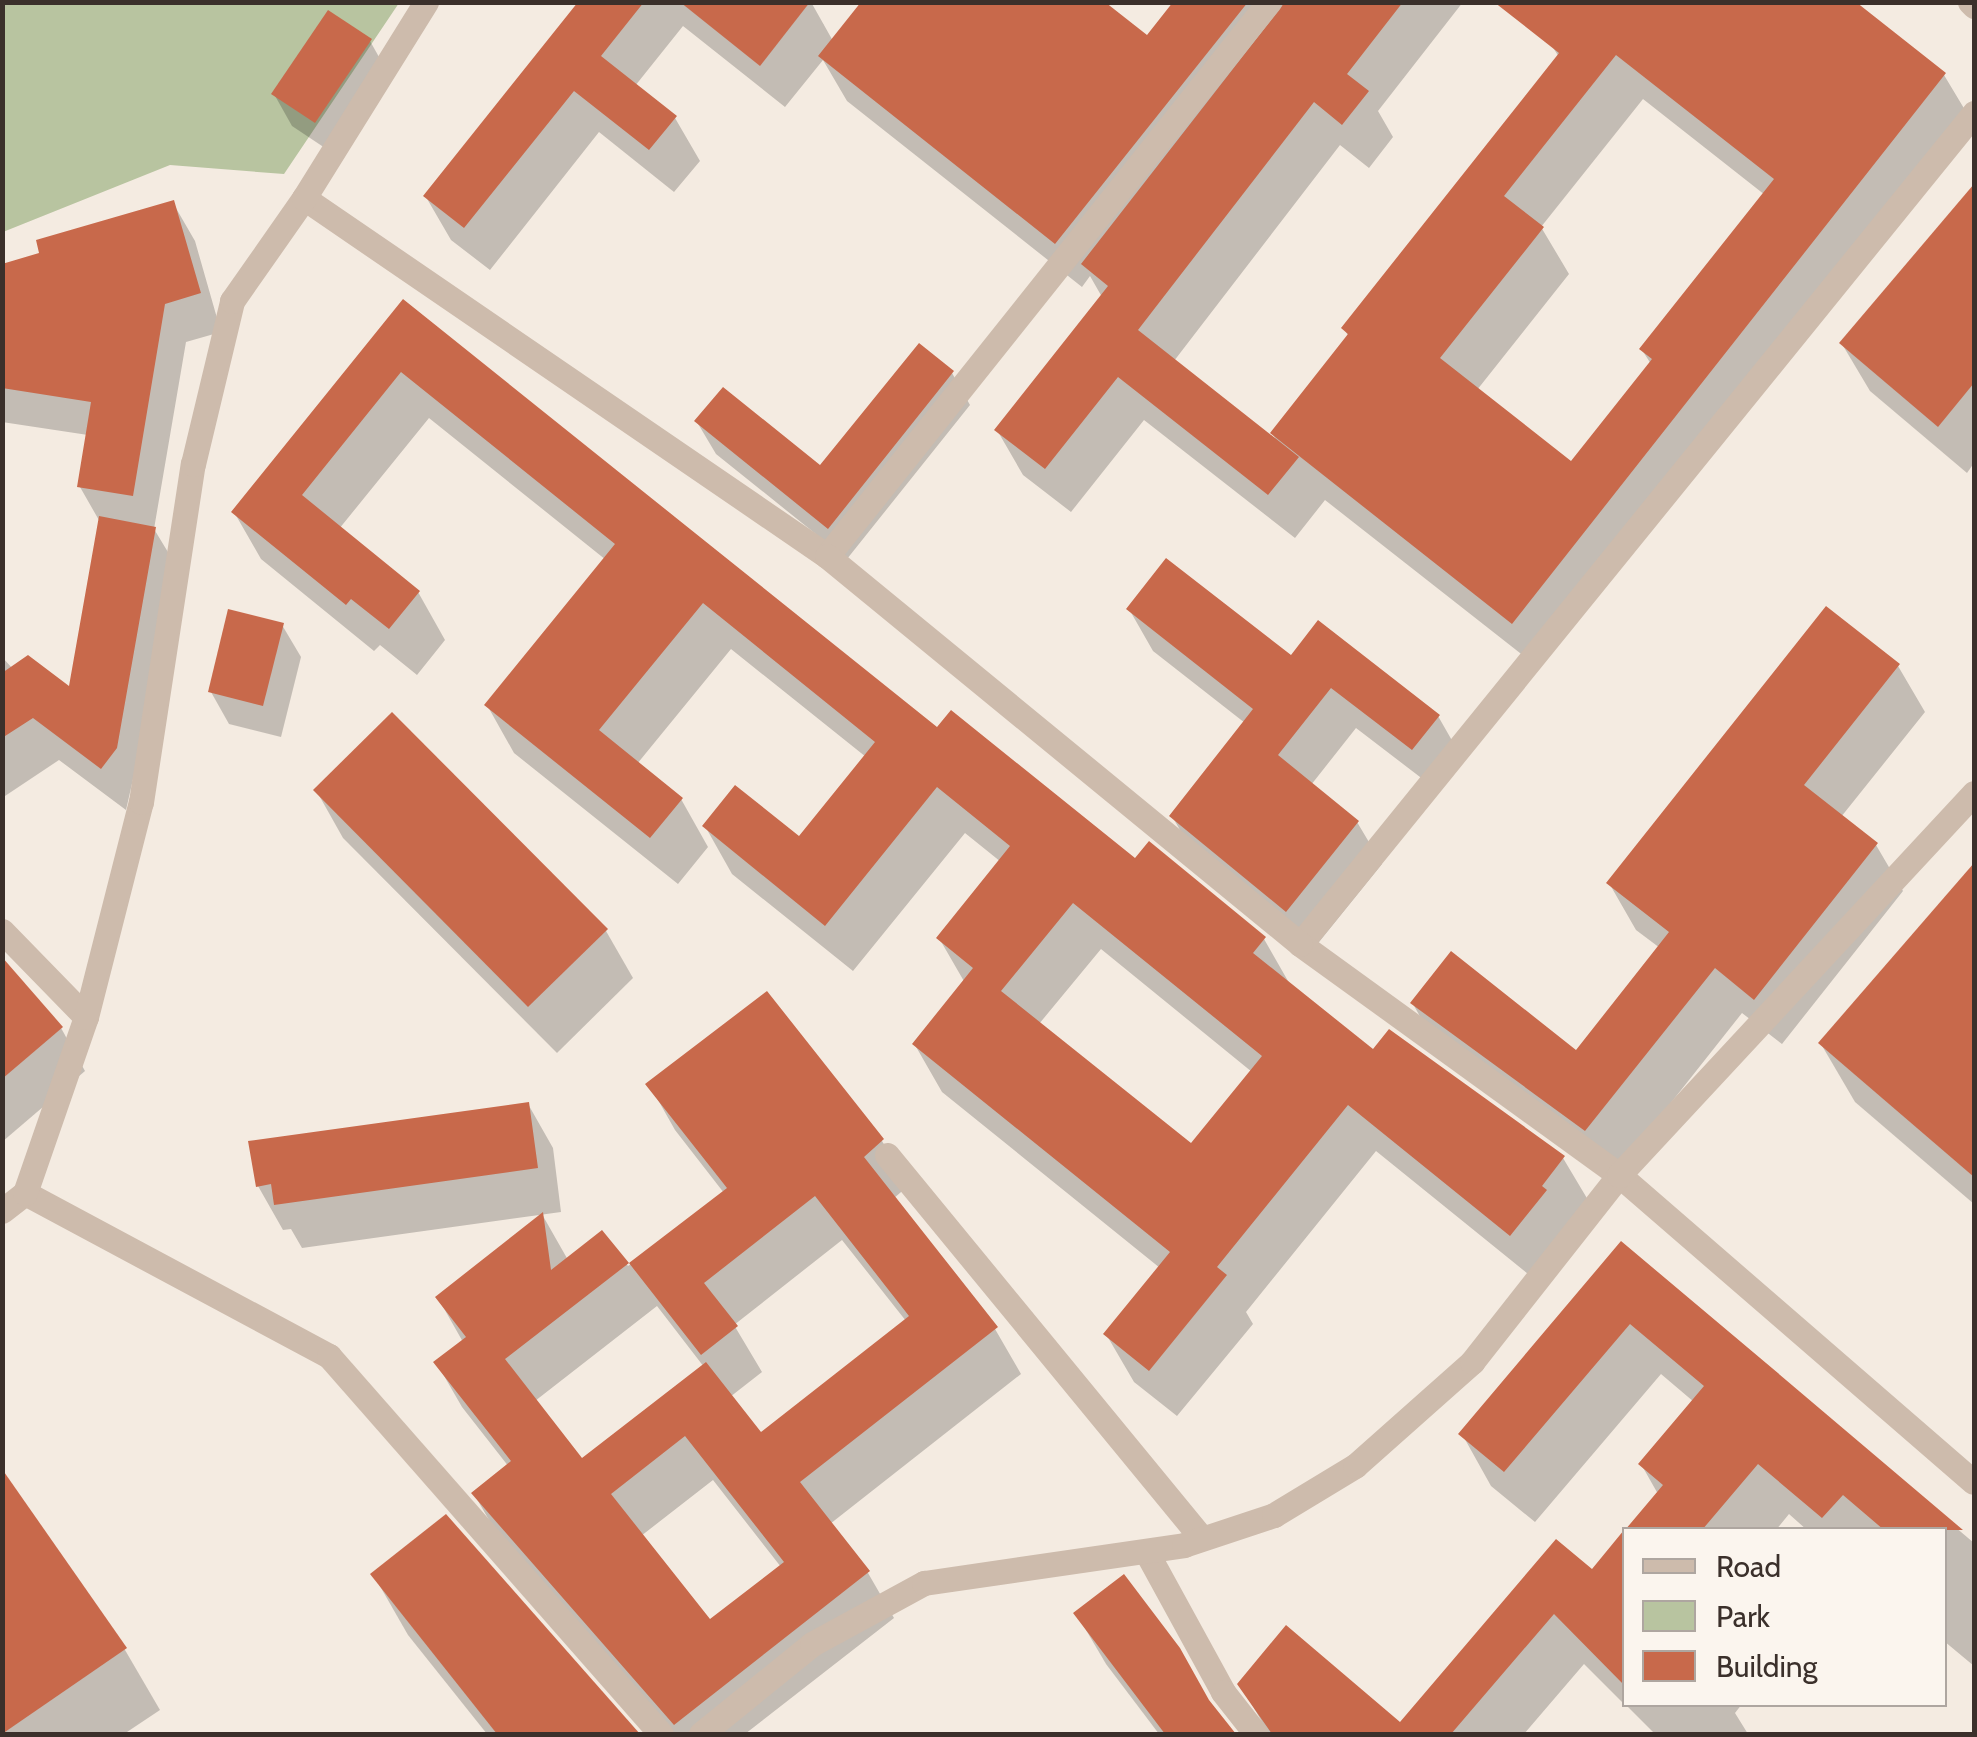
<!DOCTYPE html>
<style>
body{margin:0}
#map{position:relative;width:1977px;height:1737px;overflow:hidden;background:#f4ebe1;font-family:Cabin,sans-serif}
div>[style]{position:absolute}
.green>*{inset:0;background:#b8c4a0}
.shadow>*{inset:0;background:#0003}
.building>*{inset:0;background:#c8694b}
.minor>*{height:25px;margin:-12.5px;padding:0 12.5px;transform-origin:12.5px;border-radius:12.5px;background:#cdbbac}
span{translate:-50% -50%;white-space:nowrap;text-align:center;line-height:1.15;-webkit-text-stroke:9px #fbf5ee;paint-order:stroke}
.frame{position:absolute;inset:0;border:5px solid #3b302b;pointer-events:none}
.legend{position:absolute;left:1622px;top:1527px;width:325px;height:180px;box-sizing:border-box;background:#fbf5ee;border:2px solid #aea6a0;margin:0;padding:12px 18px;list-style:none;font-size:30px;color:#3b302b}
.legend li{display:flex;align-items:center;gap:20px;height:50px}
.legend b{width:50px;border:2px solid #aea6a0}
</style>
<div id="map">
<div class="green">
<i style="clip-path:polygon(3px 3px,399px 3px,284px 174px,170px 165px,3px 232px)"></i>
</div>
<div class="shadow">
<i style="clip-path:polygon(evenodd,581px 2px,811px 2px,833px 41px,1147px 38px,1176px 2px,1463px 2px,1378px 111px,1393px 137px,1369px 168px,1340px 145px,1174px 361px,1278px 444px,1273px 434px,1349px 337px,1344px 329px,1559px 57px,1552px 46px,1944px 75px,1971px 120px,1539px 668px,1325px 500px,1295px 538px,1144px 420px,1071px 512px,1023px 475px,997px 430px,1102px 297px,1090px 276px,1082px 287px,847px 101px,823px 60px,785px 107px,683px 26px,635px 86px,675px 118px,700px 161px,674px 192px,599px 132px,490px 270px,451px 240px,426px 197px,581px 2px,1643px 99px,1765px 195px,1642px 350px,1651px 364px,1571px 465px,1477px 390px,1569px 274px,1541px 227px,1643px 99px)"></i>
<i style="clip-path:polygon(370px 41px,388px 73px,334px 154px,292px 126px,274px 94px)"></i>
<i style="clip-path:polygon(1974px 187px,1974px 463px,1967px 473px,1870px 391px,1842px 344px)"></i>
<i style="clip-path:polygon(173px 203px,195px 241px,221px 332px,186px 342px,154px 529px,180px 572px,126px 810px,59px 760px,2px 798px,2px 657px,13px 669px,71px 690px,100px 522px,80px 487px,88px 435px,2px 422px,2px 329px,43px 255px)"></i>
<i style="clip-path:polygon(evenodd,404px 302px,937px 731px,1136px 862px,1264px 939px,1292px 988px,1373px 1053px,1563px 1158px,1591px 1205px,1538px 1282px,1376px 1151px,1246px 1312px,1253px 1324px,1177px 1416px,1134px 1382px,1106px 1334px,1160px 1268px,942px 1092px,915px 1045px,965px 983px,939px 938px,1001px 862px,965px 833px,853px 971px,732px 874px,705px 826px,800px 840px,866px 757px,731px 649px,637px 764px,681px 799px,708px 847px,678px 884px,514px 753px,487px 705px,606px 560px,429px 418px,339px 529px,418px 592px,445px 640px,417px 675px,380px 645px,374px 651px,261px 559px,234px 512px,404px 302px,1101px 949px,1252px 1072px,1191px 1147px,1039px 1024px,1101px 949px)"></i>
<i style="clip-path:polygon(952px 373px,970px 405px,847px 559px,716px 454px,697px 422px,821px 469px)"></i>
<i style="clip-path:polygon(1129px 609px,1291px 659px,1438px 716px,1462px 758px,1437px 790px,1356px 728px,1311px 785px,1357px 822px,1382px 864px,1311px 952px,1196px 858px,1172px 816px,1245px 723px,1153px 651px)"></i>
<i style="clip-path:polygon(282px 625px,301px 657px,281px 737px,229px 724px,211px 692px)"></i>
<i style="clip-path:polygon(1898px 666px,1925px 712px,1841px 817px,1876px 845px,1903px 891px,1782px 1044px,1742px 1013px,1613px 1176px,1439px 1050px,1413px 1004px,1576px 1053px,1660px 948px,1636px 930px,1609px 883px)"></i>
<i style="clip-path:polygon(316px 790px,606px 931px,633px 978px,557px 1053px,343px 838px)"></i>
<i style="clip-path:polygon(1974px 866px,1974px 1204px,1855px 1102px,1821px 1044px)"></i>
<i style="clip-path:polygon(2px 961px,61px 1028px,85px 1071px,2px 1142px)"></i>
<i style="clip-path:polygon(evenodd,649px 1084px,882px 1141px,908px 1186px,893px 1199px,995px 1329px,1021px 1374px,830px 1524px,868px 1573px,894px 1618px,745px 1734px,672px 1734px,500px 1539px,474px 1494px,509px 1467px,462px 1407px,436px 1362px,463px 1342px,438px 1298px,543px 1216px,568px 1260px,602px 1233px,628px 1266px,724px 1193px,675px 1130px,649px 1084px,842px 1240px,906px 1321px,761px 1436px,730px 1397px,762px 1372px,734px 1325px,842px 1240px,649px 1084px,657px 1306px,704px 1367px,582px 1462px,535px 1401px,657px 1306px,649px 1084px,713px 1480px,781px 1567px,709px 1623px,641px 1536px,713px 1480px)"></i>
<i style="clip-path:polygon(528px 1104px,553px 1148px,561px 1212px,302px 1248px,291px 1229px,283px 1230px,258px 1186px)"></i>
<i style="clip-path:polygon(1622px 1245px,1974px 1543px,1974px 1666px,1944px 1641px,1944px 1530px,1807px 1530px,1789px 1514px,1776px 1530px,1628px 1530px,1658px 1494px,1641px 1464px,1694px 1402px,1661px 1374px,1535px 1522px,1491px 1486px,1462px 1434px)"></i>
<i style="clip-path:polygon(2px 1474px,125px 1650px,160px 1710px,124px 1734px,2px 1734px)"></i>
<i style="clip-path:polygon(445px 1517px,636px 1734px,487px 1734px,408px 1635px,373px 1574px)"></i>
<i style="clip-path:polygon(1624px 1534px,1624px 1704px,1584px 1664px,1524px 1734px,1269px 1734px,1240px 1684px,1401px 1726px,1592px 1572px)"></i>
<i style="clip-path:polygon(1076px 1613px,1212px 1708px,1234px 1734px,1159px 1734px,1106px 1664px)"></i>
<i style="clip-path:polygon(1625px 1704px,1742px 1704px,1735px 1713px,1748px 1734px,1655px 1734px)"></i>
</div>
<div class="building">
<i style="clip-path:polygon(578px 2px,644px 2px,601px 56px,677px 116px,649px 150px,574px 91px,464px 228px,423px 196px)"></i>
<i style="clip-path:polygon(680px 2px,810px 2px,760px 66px)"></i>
<i style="clip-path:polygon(861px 2px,1105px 2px,1147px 35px,1173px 2px,1248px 2px,1055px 244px,818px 56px)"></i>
<i style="clip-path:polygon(1285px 2px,1403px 2px,1347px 74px,1369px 91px,1342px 125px,1314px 102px,1138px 330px,1299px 457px,1268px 495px,1118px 377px,1045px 469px,994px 430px,1108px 286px,1081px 264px)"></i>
<i style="clip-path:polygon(evenodd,1494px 2px,1856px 2px,1946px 73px,1512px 624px,1270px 433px,1348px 334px,1341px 328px,1559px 53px,1494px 2px,1616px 55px,1774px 179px,1639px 349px,1652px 359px,1571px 461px,1440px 358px,1544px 227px,1504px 196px,1616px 55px)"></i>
<i style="clip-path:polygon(328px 10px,372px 39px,315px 123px,271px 94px)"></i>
<i style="clip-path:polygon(1974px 184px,1974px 383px,1938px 427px,1839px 343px)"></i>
<i style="clip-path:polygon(174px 200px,201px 293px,165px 304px,133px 496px,77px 487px,91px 402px,2px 388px,2px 264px,39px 253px,36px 240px)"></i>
<i style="clip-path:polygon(evenodd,403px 299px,937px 727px,951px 710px,1135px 858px,1149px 841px,1266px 937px,1253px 953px,1373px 1049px,1389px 1029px,1565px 1156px,1542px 1186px,1547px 1190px,1510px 1236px,1348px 1105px,1217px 1267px,1227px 1275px,1149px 1371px,1103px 1334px,1170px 1252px,912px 1044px,973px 968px,936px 938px,1010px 846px,937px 787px,825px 926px,702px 826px,735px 785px,799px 836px,875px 742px,703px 603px,599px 730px,683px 798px,650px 838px,484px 705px,615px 544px,401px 372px,302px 495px,420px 591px,389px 629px,351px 599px,346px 605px,231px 512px,403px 299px,1073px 903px,1262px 1056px,1191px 1143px,1001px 991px,1073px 903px)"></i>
<i style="clip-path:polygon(919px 343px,954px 371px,828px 529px,694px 421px,723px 387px,820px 465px)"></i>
<i style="clip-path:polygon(99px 516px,156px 527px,117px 748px,101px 769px,33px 718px,2px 738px,2px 673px,28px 655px,69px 686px)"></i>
<i style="clip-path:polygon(1166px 558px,1291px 655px,1318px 620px,1440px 715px,1412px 750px,1331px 688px,1278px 755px,1359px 821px,1286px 912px,1169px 816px,1253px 709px,1126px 609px)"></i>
<i style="clip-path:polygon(1826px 606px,1900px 664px,1804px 785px,1878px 843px,1754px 1000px,1715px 968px,1585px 1131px,1410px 1003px,1451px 951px,1576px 1050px,1669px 932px,1606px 883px)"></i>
<i style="clip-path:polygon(228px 609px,284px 623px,263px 706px,208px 692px)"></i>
<i style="clip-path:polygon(392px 712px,608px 929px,528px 1007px,313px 790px)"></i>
<i style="clip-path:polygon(1974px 863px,1974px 1177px,1818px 1043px)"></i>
<i style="clip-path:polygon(2px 957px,63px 1027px,2px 1079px)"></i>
<i style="clip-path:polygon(evenodd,767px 991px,884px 1139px,864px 1157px,998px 1327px,800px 1482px,870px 1571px,674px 1725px,471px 1493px,511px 1461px,433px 1362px,466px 1337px,435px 1297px,543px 1212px,551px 1270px,602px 1230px,629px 1263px,727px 1188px,645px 1084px,767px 991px,815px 1196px,909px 1316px,761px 1432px,706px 1362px,582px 1458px,505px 1359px,629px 1263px,701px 1355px,738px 1326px,704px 1283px,815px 1196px,767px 991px,685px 1436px,784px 1562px,710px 1619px,611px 1494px,685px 1436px)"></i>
<i style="clip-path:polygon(529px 1102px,538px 1168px,274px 1205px,271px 1184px,256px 1187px,248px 1141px)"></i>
<i style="clip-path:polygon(1621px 1241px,1766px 1363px,1963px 1530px,1884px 1530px,1843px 1495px,1822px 1518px,1758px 1464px,1702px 1530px,1625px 1530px,1663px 1485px,1638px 1464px,1704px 1386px,1630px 1324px,1504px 1472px,1458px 1434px)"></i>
<i style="clip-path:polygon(2px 1469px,127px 1648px,2px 1734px)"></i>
<i style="clip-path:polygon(446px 1514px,640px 1734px,497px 1734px,370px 1574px)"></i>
<i style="clip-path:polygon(1624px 1530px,1624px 1685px,1554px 1614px,1451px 1734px,1272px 1734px,1237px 1684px,1286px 1625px,1400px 1722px,1556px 1539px,1592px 1569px)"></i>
<i style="clip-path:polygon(1124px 1574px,1180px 1648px,1209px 1700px,1236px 1734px,1165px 1734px,1073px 1613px)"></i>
</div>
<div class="minor">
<i style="left:1970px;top:2px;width:6px;rotate:45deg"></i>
<i style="left:1974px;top:113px;width:1070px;rotate:129.04deg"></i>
<i style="left:1300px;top:944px;width:394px;rotate:35.9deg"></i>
<i style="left:1619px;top:1175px;width:469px;rotate:40.9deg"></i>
<i style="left:304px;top:198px;width:634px;rotate:34.39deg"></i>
<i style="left:827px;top:556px;width:709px;rotate:-51.42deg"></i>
<i style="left:827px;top:556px;width:612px;rotate:39.36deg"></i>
<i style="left:2px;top:931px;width:120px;rotate:45.7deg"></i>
<i style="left:887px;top:1155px;width:496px;rotate:50.6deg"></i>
<i style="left:25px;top:1193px;width:345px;rotate:28.2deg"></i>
<i style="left:329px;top:1356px;width:503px;rotate:48.71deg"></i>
<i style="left:2px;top:1211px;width:29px;rotate:-38deg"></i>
<i style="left:25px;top:1193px;width:186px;rotate:-70.9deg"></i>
<i style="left:86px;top:1017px;width:222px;rotate:-75.7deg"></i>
<i style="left:141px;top:802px;width:342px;rotate:-81.3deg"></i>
<i style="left:193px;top:464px;width:168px;rotate:-76.5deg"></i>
<i style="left:232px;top:301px;width:126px;rotate:-55deg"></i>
<i style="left:304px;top:198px;width:231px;rotate:-58.1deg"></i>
<i style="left:1147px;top:1553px;width:158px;rotate:61.3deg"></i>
<i style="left:1223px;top:1692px;width:53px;rotate:51.8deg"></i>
<i style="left:701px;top:1734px;width:143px;rotate:-39deg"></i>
<i style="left:812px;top:1644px;width:128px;rotate:-28.6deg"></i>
<i style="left:924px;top:1583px;width:263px;rotate:-8.3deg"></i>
<i style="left:1184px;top:1545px;width:95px;rotate:-18.4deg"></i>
<i style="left:1274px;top:1515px;width:95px;rotate:-31.2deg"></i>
<i style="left:1355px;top:1466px;width:157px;rotate:-41.6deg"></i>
<i style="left:1472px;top:1362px;width:238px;rotate:-51.8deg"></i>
<i style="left:1619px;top:1175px;width:521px;rotate:-47.1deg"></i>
</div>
<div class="frame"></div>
<ul class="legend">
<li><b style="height:12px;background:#cdbbac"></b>Road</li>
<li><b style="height:28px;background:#b8c4a0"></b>Park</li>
<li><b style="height:28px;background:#c8694b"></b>Building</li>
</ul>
</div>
